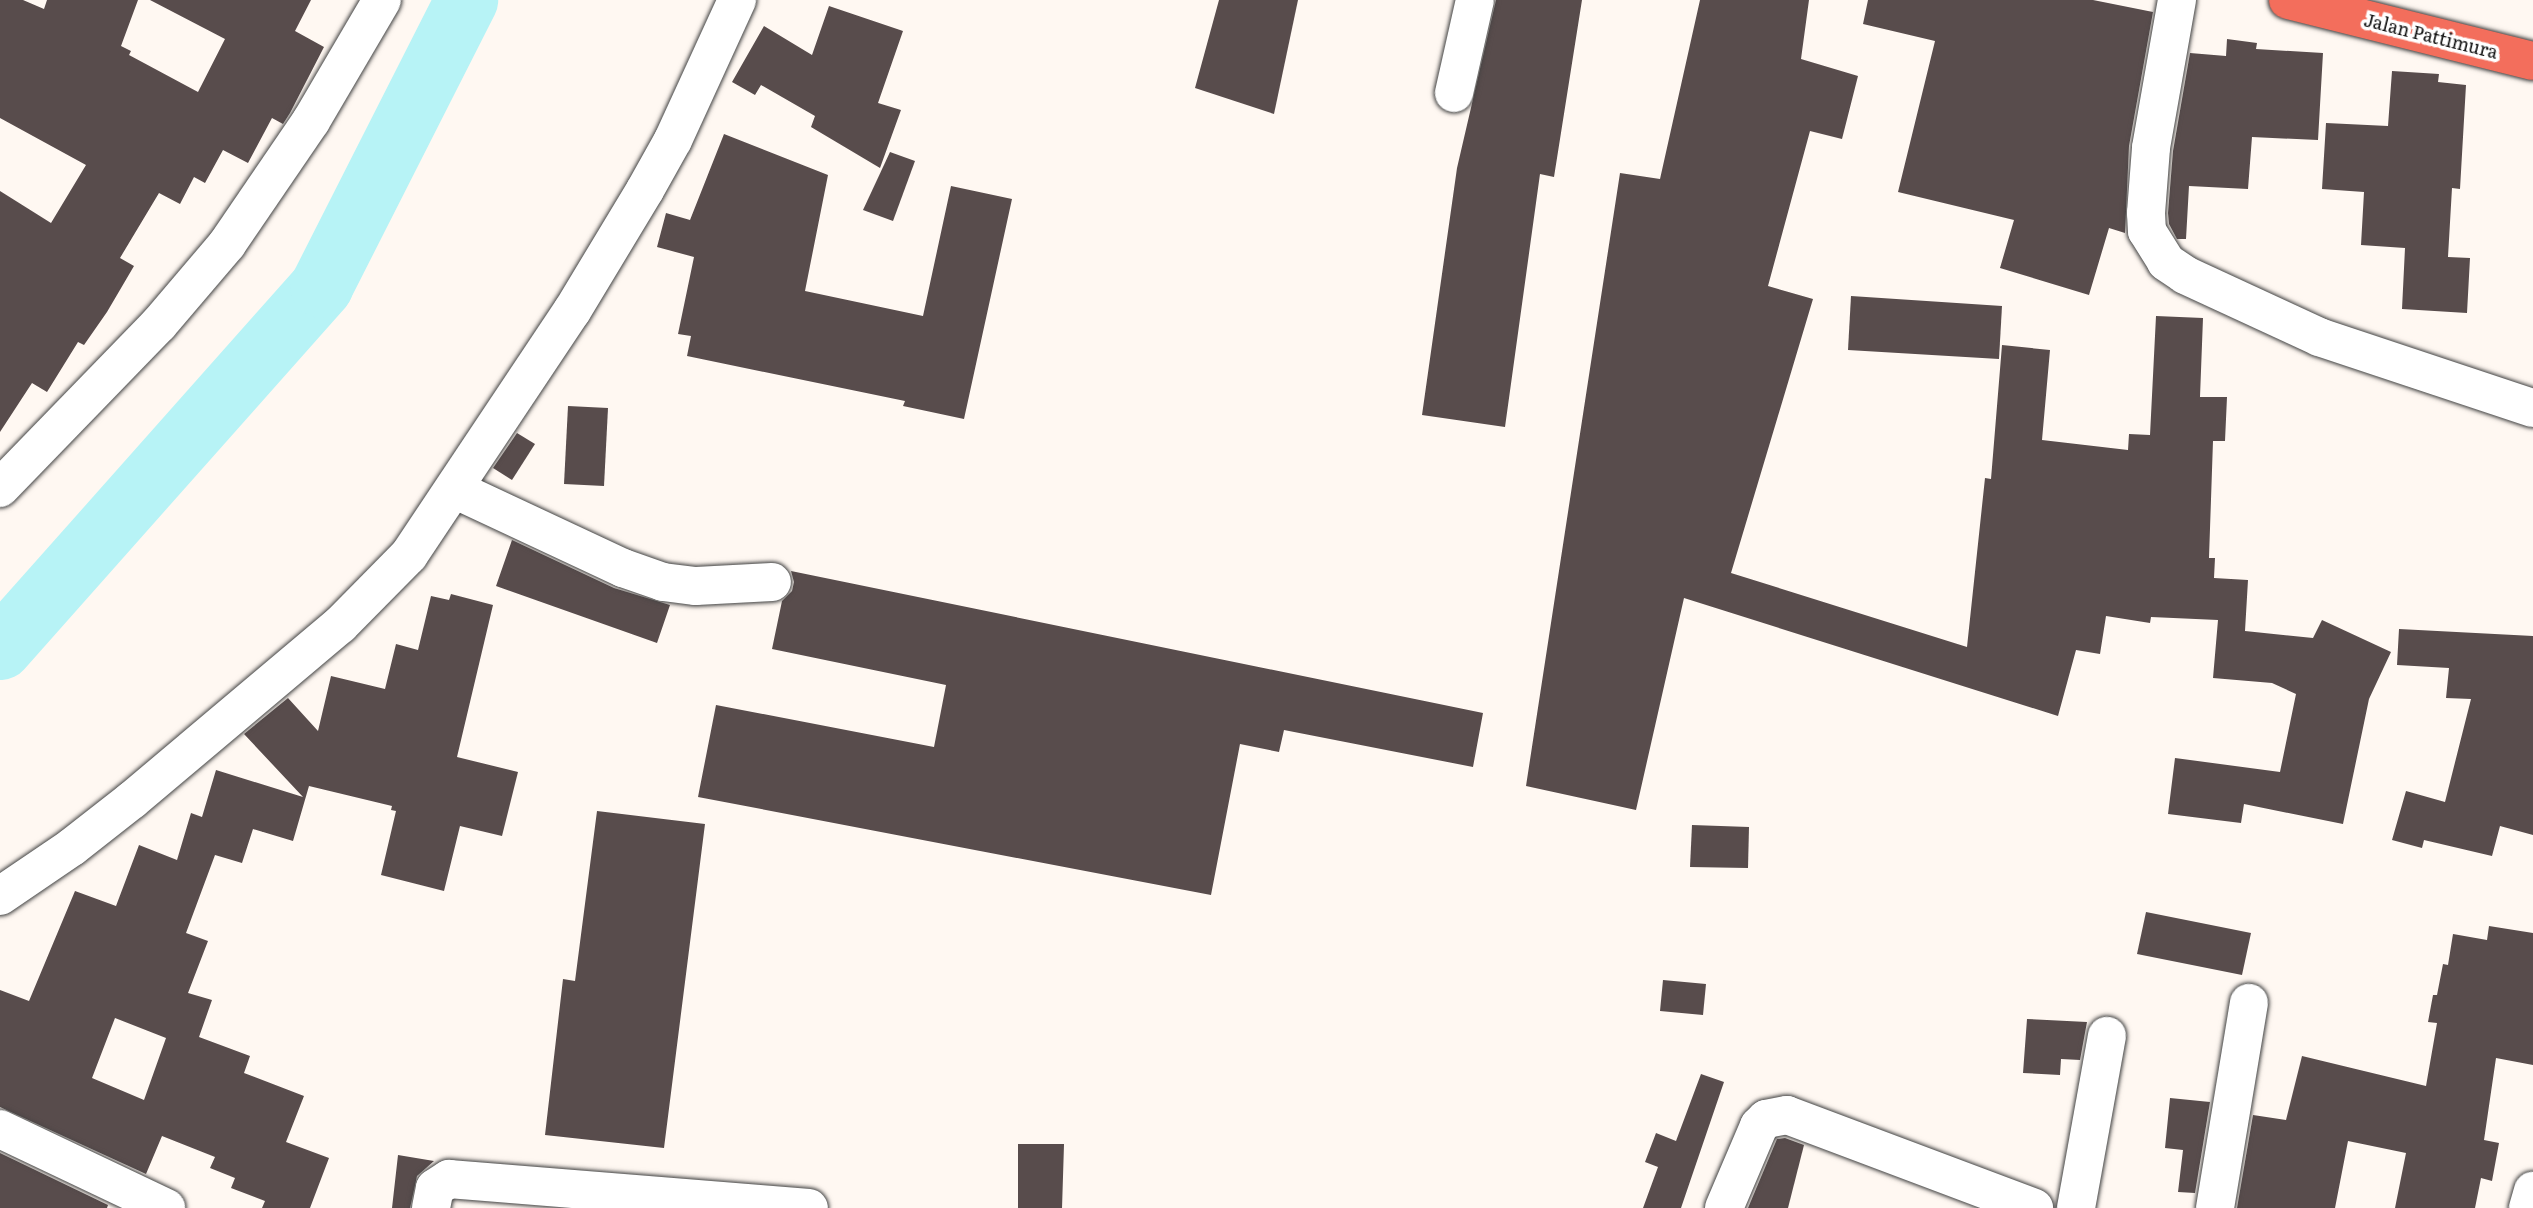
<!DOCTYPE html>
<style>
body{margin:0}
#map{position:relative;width:2533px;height:1208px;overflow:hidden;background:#fff8f2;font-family:Literata,serif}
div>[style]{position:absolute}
.river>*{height:63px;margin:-31.5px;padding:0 31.5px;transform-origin:31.5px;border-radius:31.5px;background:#b7f3f6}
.building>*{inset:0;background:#584c4c}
.roads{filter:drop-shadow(0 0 2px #424242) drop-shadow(0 0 2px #424242)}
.minor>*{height:38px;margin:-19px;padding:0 19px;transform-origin:19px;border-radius:19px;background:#fff}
.highway>*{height:38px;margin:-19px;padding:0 19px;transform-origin:19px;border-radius:19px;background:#f36e5c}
span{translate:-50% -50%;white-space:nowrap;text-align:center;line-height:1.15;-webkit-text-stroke:7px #fff;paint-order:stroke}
.street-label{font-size:18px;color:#0f0f0f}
</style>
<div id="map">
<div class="river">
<i style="left:0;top:648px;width:484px;rotate:-48.4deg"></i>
<i style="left:321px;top:286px;width:321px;rotate:-63.1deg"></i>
</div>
<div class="building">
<i style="clip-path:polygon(0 0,23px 0,44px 9px,47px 0,138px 0,121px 46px,131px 51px,129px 55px,198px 92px,225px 39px,150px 0,311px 0,295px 31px,324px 47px,290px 113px,283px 124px,272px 118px,248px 163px,223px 150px,205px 183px,194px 177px,180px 204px,159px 193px,120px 258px,134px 266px,107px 312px,84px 345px,78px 342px,47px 392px,32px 383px,0 432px,0 191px,51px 223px,86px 165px,0 118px)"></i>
<i style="clip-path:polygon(1219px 0,1298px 0,1274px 114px,1195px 88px)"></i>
<i style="clip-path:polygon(1496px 0,1582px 0,1554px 177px,1540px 174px,1505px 427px,1422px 415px,1457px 168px)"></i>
<i style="clip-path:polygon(1700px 0,1809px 0,1801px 59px,1858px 76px,1842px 139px,1810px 131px,1768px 286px,1813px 299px,1731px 573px,1967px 647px,1985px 478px,1991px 479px,2002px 345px,2050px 350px,2042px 440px,2128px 450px,2129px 434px,2150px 435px,2156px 316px,2203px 318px,2200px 397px,2227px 397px,2225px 441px,2213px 441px,2209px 558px,2215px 558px,2214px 578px,2248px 580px,2245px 631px,2313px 638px,2322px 620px,2391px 652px,2369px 699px,2343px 824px,2244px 804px,2241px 823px,2168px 814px,2175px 758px,2280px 772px,2296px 694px,2272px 683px,2213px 678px,2218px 620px,2151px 617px,2150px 623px,2106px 616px,2100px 654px,2076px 650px,2058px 716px,1684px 598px,1636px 810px,1526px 786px,1620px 173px,1660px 179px)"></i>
<i style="clip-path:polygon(1868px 0,2093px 0,2153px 12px,2129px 146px,2125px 233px,2109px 228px,2089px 295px,2000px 268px,2014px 220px,1898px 192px,1935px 41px,1863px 24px)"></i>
<i style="clip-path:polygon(829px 6px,903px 31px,878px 103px,901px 110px,880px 168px,811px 127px,815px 116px,761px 85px,755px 95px,732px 82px,764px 26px,812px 55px)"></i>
<i style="clip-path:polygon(2227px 39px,2257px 43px,2256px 49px,2323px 53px,2318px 140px,2252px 137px,2248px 189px,2189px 186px,2186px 239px,2177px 239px,2169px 224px,2168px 213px,2173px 151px,2190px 53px,2226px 56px)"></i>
<i style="clip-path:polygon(2392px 71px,2439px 74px,2438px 82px,2466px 85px,2460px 189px,2452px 188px,2448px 257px,2470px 258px,2467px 313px,2402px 309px,2405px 248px,2361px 245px,2364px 192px,2322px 189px,2326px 123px,2388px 126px)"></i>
<i style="clip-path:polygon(724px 134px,828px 175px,805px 291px,923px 316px,951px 186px,1012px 199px,964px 419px,903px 406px,905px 401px,687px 356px,691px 336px,678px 334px,694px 257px,657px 247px,666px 213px,690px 220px)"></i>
<i style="clip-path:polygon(890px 152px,915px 161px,893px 221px,863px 210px)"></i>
<i style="clip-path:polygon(1851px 296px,2002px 306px,1999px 359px,1848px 350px)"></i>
<i style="clip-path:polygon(568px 406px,608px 408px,604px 486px,564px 484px)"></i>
<i style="clip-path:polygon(517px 433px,535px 444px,512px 480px,493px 468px)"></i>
<i style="clip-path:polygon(512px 540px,614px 588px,670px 605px,657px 643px,496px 586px)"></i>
<i style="clip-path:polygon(791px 571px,1483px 713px,1473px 767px,1284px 730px,1279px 752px,1240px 744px,1211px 895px,698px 797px,716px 705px,934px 747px,946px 685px,772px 649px,782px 601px,792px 591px,794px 582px)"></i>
<i style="clip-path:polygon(evenodd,451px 594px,493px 605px,457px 757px,518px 772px,502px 836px,460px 826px,444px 891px,381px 875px,396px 811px,391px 810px,392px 806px,309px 786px,293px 841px,253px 829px,242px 863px,215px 855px,186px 933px,208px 941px,188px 993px,212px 1000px,199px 1037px,250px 1056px,244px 1073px,304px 1096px,286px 1142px,329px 1158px,310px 1208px,262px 1208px,265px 1201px,231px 1188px,235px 1178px,210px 1168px,215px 1157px,162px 1136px,146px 1174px,0 1107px,0 990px,29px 1001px,75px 891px,116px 906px,139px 845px,177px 860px,191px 813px,202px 817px,216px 770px,303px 797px,244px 734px,288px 698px,318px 731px,331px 676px,385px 689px,396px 644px,418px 650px,431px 596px,449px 600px,451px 594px,115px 1018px,166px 1038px,144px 1100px,92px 1078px,115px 1018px)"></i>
<i style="clip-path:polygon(2399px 629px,2533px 636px,2533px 835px,2500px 826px,2492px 856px,2424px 840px,2422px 848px,2392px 840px,2406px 791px,2445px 802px,2471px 699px,2446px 698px,2449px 668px,2397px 665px)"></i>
<i style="clip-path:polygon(597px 811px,705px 824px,664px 1148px,545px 1135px,563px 979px,575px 981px)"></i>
<i style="clip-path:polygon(1692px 825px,1749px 827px,1748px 868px,1690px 867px)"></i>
<i style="clip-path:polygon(2146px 912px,2251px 933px,2242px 975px,2137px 954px)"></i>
<i style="clip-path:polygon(2489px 926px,2533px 933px,2533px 1065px,2496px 1058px,2484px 1140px,2499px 1143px,2492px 1181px,2481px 1178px,2475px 1208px,2395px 1208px,2406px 1153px,2348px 1141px,2335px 1208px,2237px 1208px,2253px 1115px,2286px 1120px,2302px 1056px,2426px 1086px,2437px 1023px,2428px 1022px,2433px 995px,2437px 995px,2443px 964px,2448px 965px,2453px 934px,2487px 940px)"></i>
<i style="clip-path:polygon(1663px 980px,1706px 984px,1703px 1015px,1660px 1011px)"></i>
<i style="clip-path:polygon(2027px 1019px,2087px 1022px,2080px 1060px,2061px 1059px,2060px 1075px,2023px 1073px)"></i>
<i style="clip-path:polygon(1701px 1074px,1724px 1082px,1681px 1208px,1643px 1208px,1658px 1167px,1645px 1162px,1656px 1133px,1676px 1141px)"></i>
<i style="clip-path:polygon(2170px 1098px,2210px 1102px,2195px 1193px,2178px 1192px,2183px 1150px,2165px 1148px)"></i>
<i style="clip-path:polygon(1785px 1138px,1804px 1145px,1788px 1208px,1748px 1208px,1777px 1139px)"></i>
<i style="clip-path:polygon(1018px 1144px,1064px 1144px,1062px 1208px,1018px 1208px)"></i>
<i style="clip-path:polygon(0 1153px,108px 1205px,107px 1208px,0 1208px)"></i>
<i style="clip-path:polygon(398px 1155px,434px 1161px,417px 1176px,410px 1208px,392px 1208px)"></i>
</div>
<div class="roads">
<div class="minor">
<i style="left:2177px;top:0;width:150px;rotate:100deg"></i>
<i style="left:2151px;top:148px;width:65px;rotate:94.4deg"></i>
<i style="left:2146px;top:213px;width:18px;rotate:87deg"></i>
<i style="left:2147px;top:231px;width:36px;rotate:58deg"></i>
<i style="left:2166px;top:262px;width:23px;rotate:34deg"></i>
<i style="left:2185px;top:275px;width:148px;rotate:24.8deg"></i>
<i style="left:2319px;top:337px;width:225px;rotate:18.4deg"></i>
<i style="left:1454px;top:93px;width:95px;rotate:-77.3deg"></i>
<i style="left:0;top:488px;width:228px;rotate:-45.9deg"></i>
<i style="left:159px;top:324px;width:105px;rotate:-49.6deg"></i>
<i style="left:227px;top:244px;width:149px;rotate:-55.7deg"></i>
<i style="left:311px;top:121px;width:140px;rotate:-59.6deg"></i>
<i style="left:454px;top:489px;width:187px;rotate:25.1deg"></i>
<i style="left:623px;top:568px;width:42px;rotate:19.3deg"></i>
<i style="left:663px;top:582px;width:33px;rotate:7deg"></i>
<i style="left:696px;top:586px;width:76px;rotate:-3deg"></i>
<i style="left:0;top:896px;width:87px;rotate:-34.2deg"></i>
<i style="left:72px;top:847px;width:76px;rotate:-38.1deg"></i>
<i style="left:132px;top:800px;width:272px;rotate:-40.1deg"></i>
<i style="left:340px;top:625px;width:98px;rotate:-45.4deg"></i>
<i style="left:409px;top:555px;width:293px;rotate:-56.3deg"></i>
<i style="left:572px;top:311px;width:141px;rotate:-58.9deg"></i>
<i style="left:645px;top:190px;width:57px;rotate:-60.8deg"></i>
<i style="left:673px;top:140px;width:154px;rotate:-65.4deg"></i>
<i style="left:0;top:1129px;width:184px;rotate:25.4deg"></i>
<i style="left:431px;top:1208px;width:20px;rotate:-79deg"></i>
<i style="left:435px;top:1188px;width:17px;rotate:-33deg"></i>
<i style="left:449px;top:1179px;width:361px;rotate:4.6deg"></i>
<i style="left:1724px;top:1208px;width:89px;rotate:-66.9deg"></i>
<i style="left:1759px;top:1126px;width:10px;rotate:-45deg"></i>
<i style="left:1766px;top:1119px;width:21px;rotate:-11deg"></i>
<i style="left:1787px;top:1115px;width:264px;rotate:20.6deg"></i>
<i style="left:2076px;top:1208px;width:175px;rotate:-79.8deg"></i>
<i style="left:2215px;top:1208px;width:208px;rotate:-80.6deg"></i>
<i style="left:2528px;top:1208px;width:18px;rotate:-74deg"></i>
</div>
<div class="highway">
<i style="left:2288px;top:0;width:252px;rotate:14deg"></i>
</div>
</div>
<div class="street-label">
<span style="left:2431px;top:36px;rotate:14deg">Jalan Pattimura</span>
</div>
</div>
